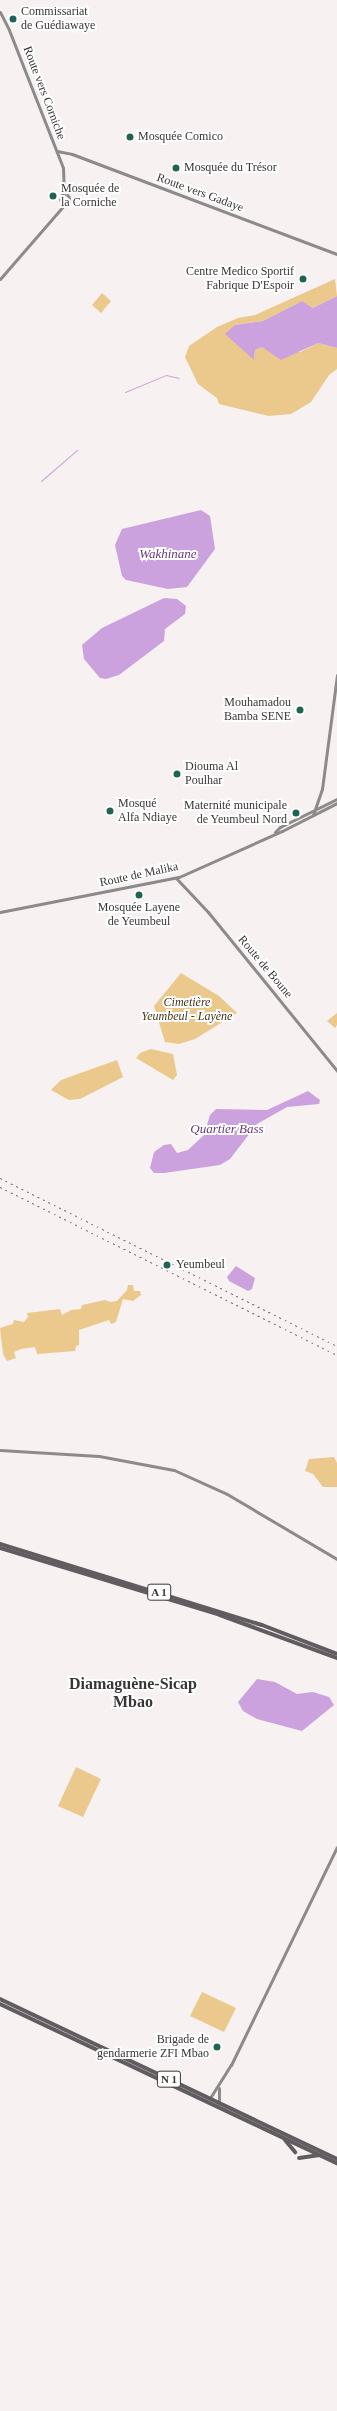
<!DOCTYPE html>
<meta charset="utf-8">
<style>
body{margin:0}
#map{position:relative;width:337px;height:2411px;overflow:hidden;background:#f7f1f1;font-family:"Times New Roman",serif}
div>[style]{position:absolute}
.green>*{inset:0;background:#ebc88b}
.water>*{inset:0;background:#cca2de}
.stream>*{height:1px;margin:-0.5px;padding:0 0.5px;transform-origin:0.5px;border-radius:0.5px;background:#cca2de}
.secondary>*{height:3px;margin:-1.5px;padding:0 1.5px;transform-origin:1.5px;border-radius:1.5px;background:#8d8a8b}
.secondary>.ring{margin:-1.5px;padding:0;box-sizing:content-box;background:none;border:3px solid #8d8a8b;border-radius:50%}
.highway>*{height:4px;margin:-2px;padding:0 2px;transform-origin:2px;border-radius:2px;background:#615c5f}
.rail>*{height:1px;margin-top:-0.5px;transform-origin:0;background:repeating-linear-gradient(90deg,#747171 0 2px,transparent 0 6px)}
.dots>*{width:11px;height:11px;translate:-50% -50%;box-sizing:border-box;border:2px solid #fff;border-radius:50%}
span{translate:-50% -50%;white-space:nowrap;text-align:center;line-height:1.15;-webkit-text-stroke:4px #fff;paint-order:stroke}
.shield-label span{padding:1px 3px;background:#fff;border:1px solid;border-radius:3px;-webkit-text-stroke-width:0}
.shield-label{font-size:11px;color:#393636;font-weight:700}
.poi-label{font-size:12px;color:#393636}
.left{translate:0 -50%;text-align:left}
.right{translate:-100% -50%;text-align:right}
.street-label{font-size:12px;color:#393636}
.park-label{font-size:12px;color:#433315;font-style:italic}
.water-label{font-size:13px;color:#6a367d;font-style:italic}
.district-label{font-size:16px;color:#393636;font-weight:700}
</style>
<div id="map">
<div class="green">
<i style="clip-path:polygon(335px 279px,337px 296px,313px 308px,302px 301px,263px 321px,235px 325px,254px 360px,255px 350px,262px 347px,300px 352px,318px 343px,337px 348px,337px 369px,329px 375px,311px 402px,291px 414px,269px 416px,219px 404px,217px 398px,198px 384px,185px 357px,189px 346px,217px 327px,238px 318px,255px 315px)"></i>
<i style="clip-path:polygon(102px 293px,111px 301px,101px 313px,92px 305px)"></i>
<i style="clip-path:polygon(181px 973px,219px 996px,237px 1013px,195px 1039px,179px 1044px,165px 1042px,154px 1006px)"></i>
<i style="clip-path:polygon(337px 1013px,337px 1025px,335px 1028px,327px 1021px)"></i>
<i style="clip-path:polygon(151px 1049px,173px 1054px,177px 1075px,173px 1080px,136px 1058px,140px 1053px)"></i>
<i style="clip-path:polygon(117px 1060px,123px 1077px,80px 1099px,69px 1100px,51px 1090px,61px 1080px)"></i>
<i style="clip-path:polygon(128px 1285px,133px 1285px,134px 1291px,140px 1291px,141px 1295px,133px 1301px,123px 1299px,116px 1322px,111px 1324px,109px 1320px,79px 1330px,79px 1345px,76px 1346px,75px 1351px,37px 1354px,35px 1347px,21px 1349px,14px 1352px,16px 1358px,7px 1361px,3px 1354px,0 1328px,13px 1324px,14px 1320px,24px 1322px,28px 1317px,27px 1313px,60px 1309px,62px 1315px,71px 1310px,81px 1309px,82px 1305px,105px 1300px,110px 1302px,117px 1301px,127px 1290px)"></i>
<i style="clip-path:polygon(334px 1457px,337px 1463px,337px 1487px,323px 1487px,313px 1474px,305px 1471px,309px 1459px)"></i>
<i style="clip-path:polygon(76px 1767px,101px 1779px,83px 1817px,58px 1806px)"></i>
<i style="clip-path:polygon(202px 1992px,236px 2008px,224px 2032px,190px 2016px)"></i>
</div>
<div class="water">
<i style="clip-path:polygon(337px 296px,337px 348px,318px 343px,281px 360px,262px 347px,255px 350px,254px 360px,225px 334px,235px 325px,263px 321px,302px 301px,313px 308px)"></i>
<i style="clip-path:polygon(201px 510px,210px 516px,215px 549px,187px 587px,168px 589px,126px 580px,122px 576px,115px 545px,122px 529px)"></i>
<i style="clip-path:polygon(164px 598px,177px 599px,186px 606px,185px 614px,165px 629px,164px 641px,119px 675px,106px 679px,100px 678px,84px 659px,82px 645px,102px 628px)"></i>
<i style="clip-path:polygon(308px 1091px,320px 1100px,319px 1104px,287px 1107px,257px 1124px,230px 1159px,220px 1165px,164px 1173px,154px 1173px,150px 1168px,154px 1152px,164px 1145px,171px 1144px,177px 1153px,188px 1150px,204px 1135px,210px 1115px,216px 1109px,267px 1110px)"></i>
<i style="clip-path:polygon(236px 1266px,255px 1278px,252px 1289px,248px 1291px,229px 1281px,227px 1277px)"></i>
<i style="clip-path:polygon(257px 1679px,275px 1682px,297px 1694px,313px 1692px,329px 1697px,334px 1705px,302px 1731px,257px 1719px,243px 1711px,238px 1702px)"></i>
</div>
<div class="stream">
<i style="left:125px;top:392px;width:44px;rotate:-22.5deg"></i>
<i style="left:166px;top:375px;width:13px;rotate:13deg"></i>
<i style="left:41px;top:481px;width:48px;rotate:-40.7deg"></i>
</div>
<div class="secondary">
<i style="left:0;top:12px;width:20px;rotate:63deg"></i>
<i style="left:9px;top:30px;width:148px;rotate:68.6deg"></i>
<i style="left:63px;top:168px;width:26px;rotate:88deg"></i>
<i style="left:57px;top:151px;width:15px;rotate:11deg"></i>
<i style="left:72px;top:154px;width:283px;rotate:20.7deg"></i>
<i class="ring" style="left:60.5px;top:194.5px;width:6px;height:6px"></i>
<i style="left:0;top:279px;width:99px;rotate:-49.1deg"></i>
<i style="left:313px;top:815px;width:28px;rotate:-71deg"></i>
<i style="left:322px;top:789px;width:115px;rotate:-82.5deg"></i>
<i style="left:275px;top:832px;width:7px;rotate:-45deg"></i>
<i style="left:280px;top:827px;width:64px;rotate:-26.2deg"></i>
<i style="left:176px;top:878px;width:47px;rotate:46.7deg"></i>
<i style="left:208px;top:912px;width:205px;rotate:50.9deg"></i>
<i style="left:0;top:912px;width:182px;rotate:-11.1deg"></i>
<i style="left:179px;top:877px;width:113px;rotate:-24.1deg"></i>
<i style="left:282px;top:831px;width:62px;rotate:-27deg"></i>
<i style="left:0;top:1450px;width:99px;rotate:3.5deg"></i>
<i style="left:99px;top:1456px;width:76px;rotate:10.6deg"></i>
<i style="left:174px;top:1470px;width:58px;rotate:24.4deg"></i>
<i style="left:227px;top:1494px;width:128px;rotate:30.6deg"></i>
<i style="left:219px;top:2088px;width:15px;rotate:90deg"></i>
<i style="left:210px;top:2098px;width:39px;rotate:-58deg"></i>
<i style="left:231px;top:2065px;width:242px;rotate:-64.1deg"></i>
</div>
<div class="highway">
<i style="left:0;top:1544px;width:274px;rotate:17.2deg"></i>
<i style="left:262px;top:1625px;width:80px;rotate:21.1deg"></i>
<i style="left:0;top:1548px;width:230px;rotate:16.9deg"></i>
<i style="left:220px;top:1615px;width:125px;rotate:20.2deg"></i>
<i style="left:0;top:1999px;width:373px;rotate:25.4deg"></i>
<i style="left:0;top:2004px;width:373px;rotate:25.3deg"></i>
<i style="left:285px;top:2140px;width:16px;rotate:50deg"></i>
<i style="left:299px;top:2158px;width:21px;rotate:-8deg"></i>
</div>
<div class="rail">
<i style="left:0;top:1178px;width:377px;rotate:26.5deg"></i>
<i style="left:0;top:1187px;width:377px;rotate:26.5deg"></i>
</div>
<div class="dots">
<i style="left:13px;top:19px;background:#206353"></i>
<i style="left:130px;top:137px;background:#206353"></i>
<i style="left:176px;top:168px;background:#206353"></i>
<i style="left:53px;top:196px;background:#206353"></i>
<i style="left:303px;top:279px;background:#206353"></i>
<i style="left:300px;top:710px;background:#206353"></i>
<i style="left:177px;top:774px;background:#206353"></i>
<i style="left:110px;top:811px;background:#206353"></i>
<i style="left:296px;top:813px;background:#206353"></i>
<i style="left:139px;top:895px;background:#206353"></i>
<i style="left:167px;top:1265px;background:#206353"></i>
<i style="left:217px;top:2047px;background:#206353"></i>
</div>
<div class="shield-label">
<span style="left:159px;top:1592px">A 1</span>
<span style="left:169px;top:2079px">N 1</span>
</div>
<div class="poi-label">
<span class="left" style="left:21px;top:19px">Commissariat<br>de Guédiawaye</span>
<span class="left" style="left:138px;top:137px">Mosquée Comico</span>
<span class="left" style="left:184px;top:168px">Mosquée du Trésor</span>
<span class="left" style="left:61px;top:196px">Mosquée de<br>la Corniche</span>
<span class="right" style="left:294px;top:279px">Centre Medico Sportif<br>Fabrique D'Espoir</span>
<span class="right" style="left:291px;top:710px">Mouhamadou<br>Bamba SENE</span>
<span class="left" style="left:185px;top:774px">Diouma Al<br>Poulhar</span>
<span class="left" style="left:118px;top:811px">Mosqué<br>Alfa Ndiaye</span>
<span class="right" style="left:287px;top:813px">Maternité municipale<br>de Yeumbeul Nord</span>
<span style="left:139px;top:915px">Mosquée Layene<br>de Yeumbeul</span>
<span class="left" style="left:176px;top:1265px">Yeumbeul</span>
<span class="right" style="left:209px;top:2047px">Brigade de<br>gendarmerie ZFI Mbao</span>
</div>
<div class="street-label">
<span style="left:44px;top:93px;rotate:69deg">Route vers Corniche</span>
<span style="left:200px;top:193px;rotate:20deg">Route vers Gadaye</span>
<span style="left:139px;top:875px;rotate:-12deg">Route de Malika</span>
<span style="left:265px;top:967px;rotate:50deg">Route de Boune</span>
</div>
<div class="park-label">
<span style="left:187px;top:1010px">Cimetière<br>Yeumbeul - Layène</span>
</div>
<div class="water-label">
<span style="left:168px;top:554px">Wakhinane</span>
<span style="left:227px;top:1129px">Quartier Bass</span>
</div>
<div class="district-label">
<span style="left:133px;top:1693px">Diamaguène-Sicap<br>Mbao</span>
</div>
</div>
